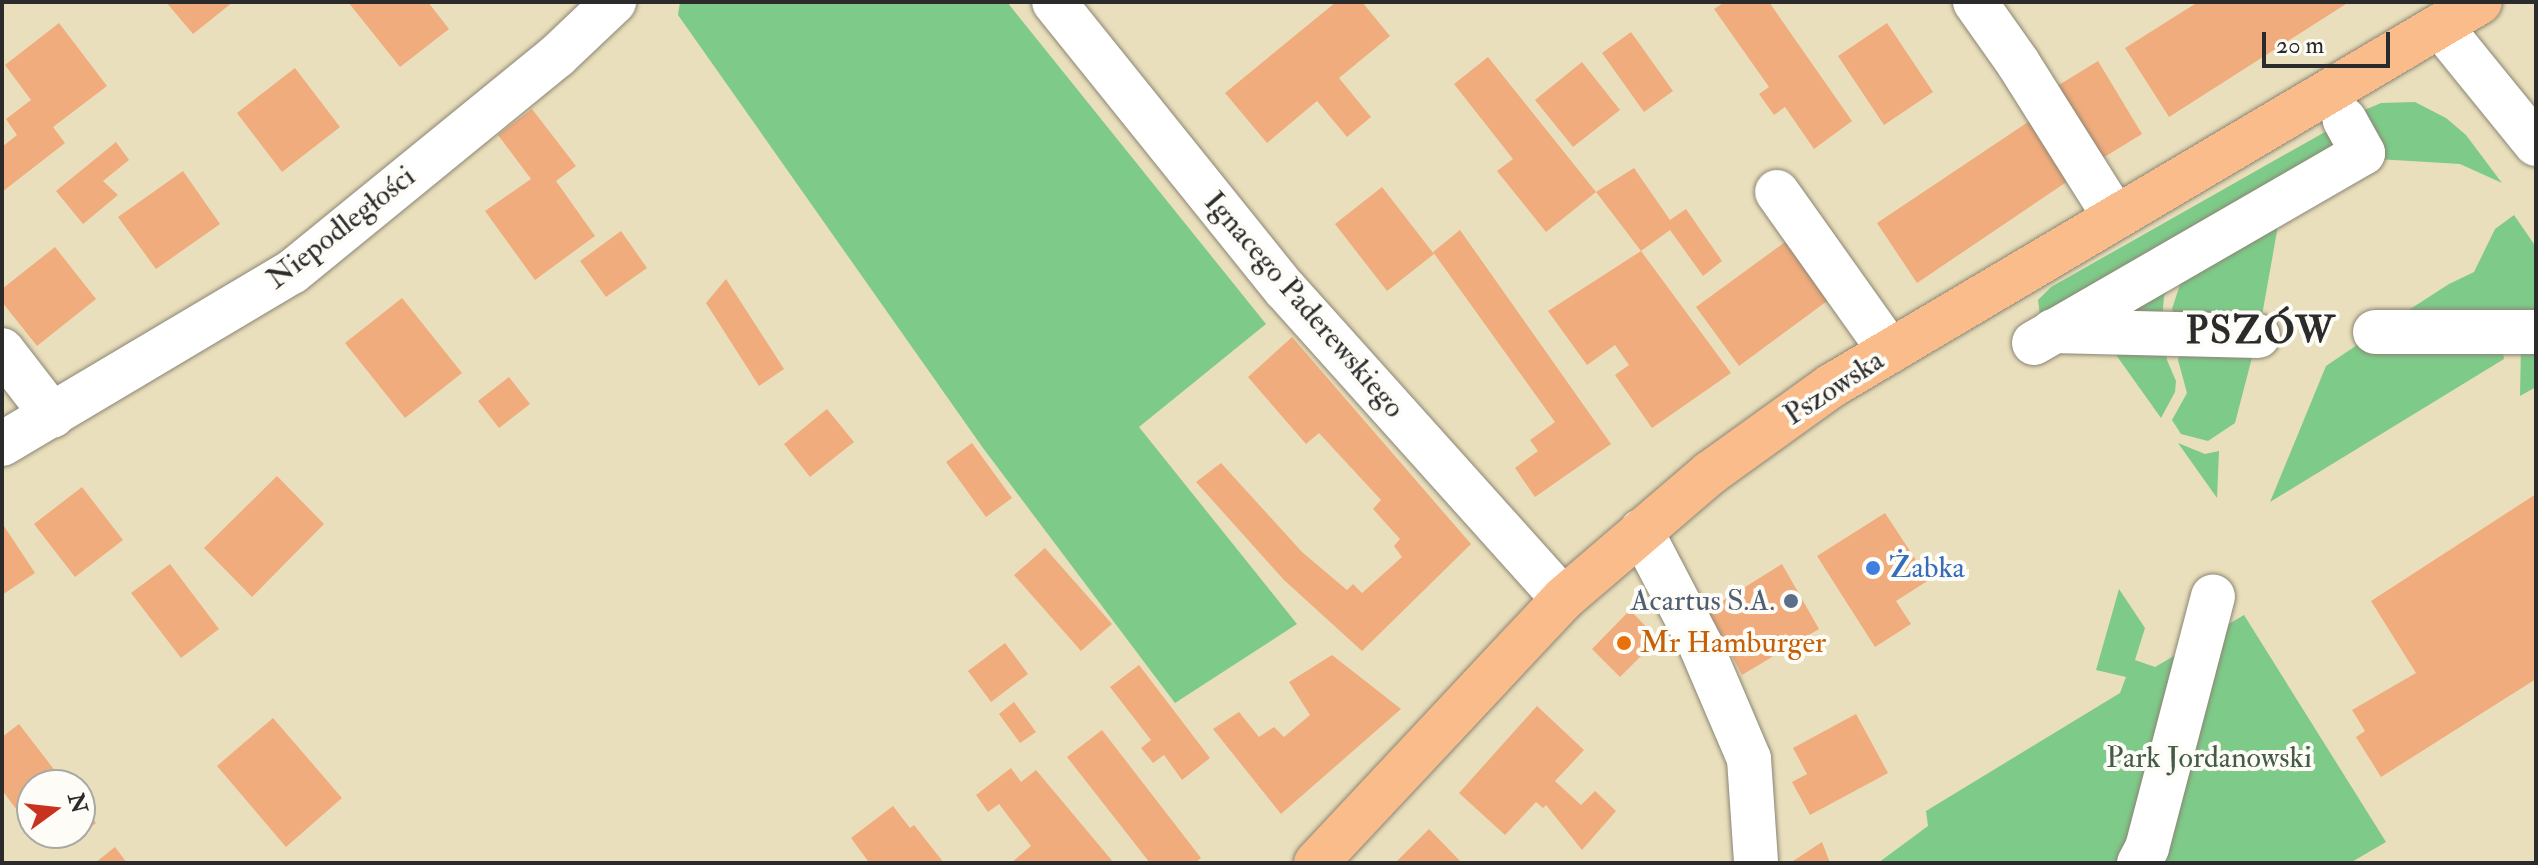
<!DOCTYPE html>
<meta charset="utf-8">
<style>
body{margin:0}
#map{position:relative;width:2538px;height:865px;overflow:hidden;background:#eadfbc;font-family:"IM FELL Double Pica",serif}
div>[style]{position:absolute}
.green>*{inset:0;background:#7eca89}
.building>*{inset:0;background:#f0ac7d}
.roads{filter:drop-shadow(0 0 2px #8a8574) drop-shadow(0 0 2px #8a8574)}
.minor>*{height:44px;margin:-22px;padding:0 22px;transform-origin:22px;border-radius:22px;background:#fff}
.major>*{height:44px;margin:-22px;padding:0 22px;transform-origin:22px;border-radius:22px;background:#f9bc8a}
.dots>*{width:22px;height:22px;translate:-50% -50%;box-sizing:border-box;border:4px solid #fdfcf7;border-radius:50%}
span{translate:-50% -50%;white-space:nowrap;text-align:center;line-height:1.15;-webkit-text-stroke:8px #fdfcf7;paint-order:stroke}
.street-label{font-size:30px;color:#2b2b2b}
.shop-label{font-size:30px;color:#366cbe}
.left{translate:0 -50%;text-align:left}
.service-label{font-size:30px;color:#4e5e75}
.right{translate:-100% -50%;text-align:right}
.food-label{font-size:30px;color:#c56008}
.park-label{font-size:30px;color:#445b47}
.district-label{font-size:38px;color:#2b2b2b;font-weight:700;letter-spacing:2px}
.frame{position:absolute;inset:0;border:4px solid #2b2b2b;pointer-events:none}
.north{position:absolute;left:16px;top:769px;width:80px;height:80px;box-sizing:border-box;background:#fdfcf7;border:2px solid #a9a8a5;border-radius:50%;rotate:75deg;font-size:22px;font-weight:700;line-height:32px;text-align:center;color:#2b2b2b}
.north::after{content:'';display:block;margin:auto;width:28px;height:36px;background:#c8321e;clip-path:polygon(50% 0,100% 100%,50% 72%,0 100%)}
.scale{position:absolute;left:2262px;top:32px;width:128px;height:36px;box-sizing:border-box;border:4px solid #2b2b2b;border-top:0;padding-left:10px;font-size:24px;line-height:28px;white-space:nowrap;color:#2b2b2b;-webkit-text-stroke:6px #fdfcf7;paint-order:stroke}
</style>
<div id="map">
<div class="green">
<i style="clip-path:polygon(680px 2px,1007px 2px,1266px 324px,1139px 427px,1297px 624px,1175px 703px,983px 448px,678px 15px)"></i>
<i style="clip-path:polygon(2415px 102px,2446px 118px,2466px 135px,2502px 183px,2460px 164px,2377px 159px,2355px 114px,2381px 103px)"></i>
<i style="clip-path:polygon(2339px 124px,2341px 153px,2041px 323px,2038px 300px,2051px 287px)"></i>
<i style="clip-path:polygon(2514px 215px,2536px 247px,2536px 322px,2390px 322px,2449px 284px,2474px 272px,2495px 229px)"></i>
<i style="clip-path:polygon(2279px 220px,2261px 321px,2175px 322px,2172px 309px,2186px 266px)"></i>
<i style="clip-path:polygon(2175px 273px,2164px 296px,2162px 321px,2085px 320px)"></i>
<i style="clip-path:polygon(2502px 344px,2504px 359px,2270px 502px,2326px 366px,2357px 345px)"></i>
<i style="clip-path:polygon(2521px 344px,2536px 345px,2536px 387px,2520px 396px)"></i>
<i style="clip-path:polygon(2109px 345px,2166px 345px,2167px 360px,2176px 381px,2175px 392px,2161px 418px)"></i>
<i style="clip-path:polygon(2181px 346px,2255px 346px,2235px 423px,2208px 441px,2181px 434px,2172px 420px,2187px 393px,2178px 360px)"></i>
<i style="clip-path:polygon(2178px 443px,2205px 454px,2219px 451px,2217px 498px)"></i>
<i style="clip-path:polygon(2119px 589px,2145px 628px,2135px 660px,2155px 667px,2244px 615px,2386px 842px,2350px 863px,1878px 863px,1928px 826px,1926px 811px,2120px 693px,2126px 677px,2096px 670px)"></i>
</div>
<div class="building">
<i style="clip-path:polygon(166px 2px,233px 2px,193px 34px)"></i>
<i style="clip-path:polygon(348px 2px,428px 2px,449px 29px,400px 67px)"></i>
<i style="clip-path:polygon(1336px 2px,1362px 2px,1390px 36px,1339px 78px,1371px 117px,1347px 137px,1317px 101px,1267px 143px,1225px 93px)"></i>
<i style="clip-path:polygon(1725px 2px,1769px 2px,1852px 121px,1814px 149px,1785px 107px,1774px 115px,1759px 94px,1769px 87px,1714px 9px)"></i>
<i style="clip-path:polygon(2198px 2px,2349px 2px,2169px 117px,2125px 48px)"></i>
<i style="clip-path:polygon(59px 23px,107px 86px,53px 127px,65px 143px,2px 192px,2px 147px,17px 135px,6px 119px,31px 100px,5px 65px)"></i>
<i style="clip-path:polygon(1887px 23px,1933px 92px,1884px 125px,1838px 56px)"></i>
<i style="clip-path:polygon(1631px 32px,1673px 91px,1644px 112px,1602px 53px)"></i>
<i style="clip-path:polygon(1488px 57px,1596px 192px,1546px 232px,1497px 171px,1513px 159px,1454px 84px)"></i>
<i style="clip-path:polygon(2098px 61px,2142px 134px,2093px 164px,2049px 91px)"></i>
<i style="clip-path:polygon(1582px 62px,1620px 110px,1573px 147px,1535px 100px)"></i>
<i style="clip-path:polygon(295px 68px,340px 127px,282px 172px,237px 113px)"></i>
<i style="clip-path:polygon(532px 109px,576px 166px,556px 181px,595px 236px,535px 280px,485px 211px,531px 179px,498px 135px)"></i>
<i style="clip-path:polygon(2034px 118px,2074px 177px,1917px 283px,1877px 223px)"></i>
<i style="clip-path:polygon(116px 142px,129px 160px,103px 181px,118px 195px,83px 224px,56px 191px)"></i>
<i style="clip-path:polygon(1634px 168px,1670px 220px,1686px 209px,1722px 261px,1703px 276px,1670px 230px,1641px 251px,1731px 373px,1652px 428px,1615px 375px,1629px 365px,1615px 345px,1587px 365px,1548px 311px,1641px 251px,1596px 192px)"></i>
<i style="clip-path:polygon(183px 171px,220px 224px,156px 269px,118px 217px)"></i>
<i style="clip-path:polygon(1382px 187px,1434px 254px,1387px 291px,1335px 224px)"></i>
<i style="clip-path:polygon(1460px 230px,1611px 444px,1535px 497px,1515px 468px,1538px 451px,1530px 440px,1555px 422px,1433px 252px)"></i>
<i style="clip-path:polygon(621px 231px,647px 268px,606px 297px,580px 261px)"></i>
<i style="clip-path:polygon(1796px 234px,1838px 293px,1739px 366px,1696px 307px)"></i>
<i style="clip-path:polygon(55px 247px,96px 299px,37px 346px,2px 302px,2px 289px)"></i>
<i style="clip-path:polygon(726px 279px,784px 369px,759px 386px,706px 303px)"></i>
<i style="clip-path:polygon(402px 298px,462px 373px,405px 418px,345px 343px)"></i>
<i style="clip-path:polygon(1292px 337px,1471px 544px,1362px 651px,1284px 580px,1196px 482px,1221px 463px,1302px 552px,1347px 590px,1353px 584px,1362px 593px,1402px 557px,1394px 546px,1400px 539px,1373px 509px,1381px 500px,1319px 433px,1306px 444px,1248px 377px)"></i>
<i style="clip-path:polygon(509px 377px,530px 404px,499px 428px,478px 401px)"></i>
<i style="clip-path:polygon(827px 409px,854px 442px,810px 477px,784px 444px)"></i>
<i style="clip-path:polygon(972px 443px,1012px 498px,986px 517px,946px 462px)"></i>
<i style="clip-path:polygon(277px 476px,324px 524px,252px 597px,204px 548px)"></i>
<i style="clip-path:polygon(82px 487px,123px 540px,75px 577px,34px 524px)"></i>
<i style="clip-path:polygon(2536px 494px,2536px 679px,2381px 777px,2356px 737px,2365px 731px,2352px 710px,2416px 673px,2371px 601px)"></i>
<i style="clip-path:polygon(1885px 513px,1929px 580px,1896px 601px,1911px 624px,1875px 647px,1817px 556px)"></i>
<i style="clip-path:polygon(2px 523px,35px 573px,2px 595px)"></i>
<i style="clip-path:polygon(1045px 548px,1112px 624px,1081px 651px,1014px 575px)"></i>
<i style="clip-path:polygon(170px 564px,219px 629px,181px 658px,131px 593px)"></i>
<i style="clip-path:polygon(1782px 564px,1819px 629px,1742px 675px,1708px 610px)"></i>
<i style="clip-path:polygon(1630px 610px,1658px 639px,1620px 677px,1592px 649px)"></i>
<i style="clip-path:polygon(1005px 643px,1028px 674px,991px 702px,968px 671px)"></i>
<i style="clip-path:polygon(1332px 655px,1401px 709px,1281px 814px,1213px 729px,1239px 712px,1259px 737px,1274px 727px,1284px 737px,1310px 715px,1289px 682px)"></i>
<i style="clip-path:polygon(1139px 665px,1210px 758px,1182px 780px,1164px 755px,1153px 763px,1141px 748px,1151px 740px,1110px 687px)"></i>
<i style="clip-path:polygon(1014px 702px,1036px 732px,1020px 743px,999px 714px)"></i>
<i style="clip-path:polygon(1537px 706px,1584px 750px,1555px 781px,1581px 805px,1595px 791px,1616px 811px,1582px 850px,1546px 805px,1543px 808px,1536px 802px,1505px 835px,1459px 793px)"></i>
<i style="clip-path:polygon(1856px 714px,1888px 773px,1810px 815px,1792px 782px,1807px 774px,1793px 748px)"></i>
<i style="clip-path:polygon(273px 718px,342px 798px,286px 847px,217px 766px)"></i>
<i style="clip-path:polygon(19px 724px,66px 785px,32px 785px,32px 803px,19px 813px,2px 790px,2px 737px)"></i>
<i style="clip-path:polygon(1102px 730px,1201px 858px,1195px 863px,1150px 863px,1067px 757px)"></i>
<i style="clip-path:polygon(1011px 768px,1021px 782px,1036px 770px,1114px 863px,1011px 863px,1031px 846px,999px 804px,988px 812px,976px 795px)"></i>
<i style="clip-path:polygon(80px 803px,96px 823px,68px 845px,59px 833px,80px 833px)"></i>
<i style="clip-path:polygon(893px 806px,910px 828px,914px 825px,944px 863px,868px 861px,851px 838px)"></i>
<i style="clip-path:polygon(1429px 829px,1462px 863px,1395px 863px)"></i>
<i style="clip-path:polygon(1822px 842px,1830px 863px,1790px 863px)"></i>
<i style="clip-path:polygon(115px 847px,127px 863px,95px 863px)"></i>
</div>
<div class="roads">
<div class="minor">
<i style="left:1054px;top:2px;width:368px;rotate:51.2deg"></i>
<i style="left:1285px;top:289px;width:416px;rotate:48.1deg"></i>
<i style="left:1975px;top:2px;width:75px;rotate:54.8deg"></i>
<i style="left:2018px;top:63px;width:182px;rotate:57.8deg"></i>
<i style="left:2441px;top:27px;width:151px;rotate:50.9deg"></i>
<i style="left:1777px;top:192px;width:195px;rotate:54.6deg"></i>
<i style="left:2053px;top:331px;width:205px;rotate:1.4deg"></i>
<i style="left:2375px;top:332px;width:161px"></i>
<i style="left:2034px;top:343px;width:380px;rotate:-30deg"></i>
<i style="left:2363px;top:153px;width:38px;rotate:-119deg"></i>
<i style="left:2px;top:350px;width:83px;rotate:52.3deg"></i>
<i style="left:2px;top:444px;width:337px;rotate:-30.7deg"></i>
<i style="left:292px;top:272px;width:342px;rotate:-39.2deg"></i>
<i style="left:557px;top:56px;width:79px;rotate:-43.5deg"></i>
<i style="left:1641px;top:531px;width:127px;rotate:62.4deg"></i>
<i style="left:1700px;top:644px;width:125px;rotate:66.9deg"></i>
<i style="left:1749px;top:759px;width:104px;rotate:86.1deg"></i>
<i style="left:2139px;top:863px;width:17px;rotate:-62deg"></i>
<i style="left:2147px;top:848px;width:260px;rotate:-75.3deg"></i>
</div>
<div class="major">
<i style="left:1316px;top:863px;width:362px;rotate:-46.9deg"></i>
<i style="left:1563px;top:599px;width:194px;rotate:-40.6deg"></i>
<i style="left:1710px;top:473px;width:149px;rotate:-35.7deg"></i>
<i style="left:1831px;top:386px;width:754px;rotate:-30.61deg"></i>
</div>
</div>
<div class="dots">
<i style="left:1873px;top:568px;background:#3f7fe0"></i>
<i style="left:1791px;top:601px;background:#5c6f8a"></i>
<i style="left:1624px;top:643px;background:#e8710a"></i>
</div>
<div class="street-label">
<span style="left:341px;top:228px;rotate:-38deg">Niepodległości</span>
<span style="left:1304px;top:305px;rotate:49deg">Ignacego Paderewskiego</span>
<span style="left:1834px;top:388px;rotate:-33deg">Pszowska</span>
</div>
<div class="shop-label">
<span class="left" style="left:1889px;top:568px">Żabka</span>
</div>
<div class="service-label">
<span class="right" style="left:1775px;top:601px">Acartus S.A.</span>
</div>
<div class="food-label">
<span class="left" style="left:1640px;top:643px">Mr Hamburger</span>
</div>
<div class="park-label">
<span style="left:2209px;top:758px">Park Jordanowski</span>
</div>
<div class="district-label">
<span style="left:2261px;top:332px">PSZÓW</span>
</div>
<div class="frame"></div>
<div class="north">N</div>
<div class="scale">20 m</div>
</div>
